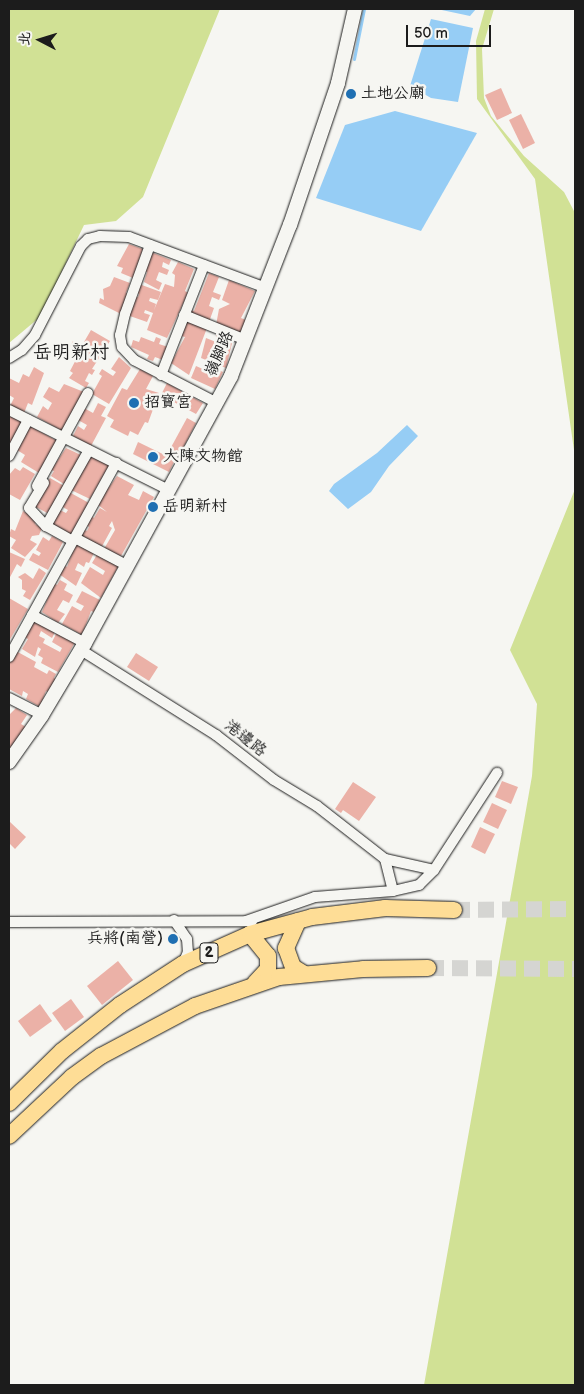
<!DOCTYPE html>
<meta charset="utf-8">
<style>
body{margin:0}
#map{position:relative;width:584px;height:1394px;overflow:hidden;background:#f6f6f2;font-family:"Balsamiq Sans","LXGW WenKai TC",sans-serif}
div>[style]{position:absolute}
.green>*{inset:0;background:#d1e195}
.water>*{inset:0;background:#96cdf5}
.stream>*{height:3px;margin:-1.5px;padding:0 1.5px;transform-origin:1.5px;border-radius:1.5px;background:#96cdf5}
.building>*{inset:0;background:#ebb1a7}
.primary-tunnel>*{height:16px;margin-top:-8px;transform-origin:0;background:repeating-linear-gradient(90deg,#d5d5d2 0 16px,transparent 0 24px)}
.roads{filter:drop-shadow(0 0 1px #1c1c1c) drop-shadow(0 0 1px #1c1c1c)}
.minor>*{height:10px;margin:-5px;padding:0 5px;transform-origin:5px;border-radius:5px;background:#f6f6f2}
.tertiary>*{height:14px;margin:-7px;padding:0 7px;transform-origin:7px;border-radius:7px;background:#f6f6f2}
.primary>*{height:16px;margin:-8px;padding:0 8px;transform-origin:8px;border-radius:8px;background:#fedd96}
.dots>*{width:14px;height:14px;translate:-50% -50%;box-sizing:border-box;border:2px solid #f6f6f2;border-radius:50%}
span{translate:-50% -50%;white-space:nowrap;text-align:center;line-height:1.15;-webkit-text-stroke:5px #f6f6f2;paint-order:stroke}
.shield-label span{padding:1px 4px;background:#f6f6f2;border:1px solid;border-radius:4px;-webkit-text-stroke-width:0}
.shield-label{font-size:15px;color:#1c1c1c;font-weight:700}
.poi-label{font-size:16px;color:#1c1c1c}
.left{translate:0 -50%;text-align:left}
.right{translate:-100% -50%;text-align:right}
.street-label{font-size:16px;color:#1c1c1c}
.quarter-label{font-size:19px;color:#1c1c1c}
.frame{position:absolute;inset:0;border:10px solid #1c1c1c;pointer-events:none}
.north{position:absolute;left:15px;top:15px;width:50px;height:50px;-webkit-text-stroke:4px #f6f6f2;paint-order:stroke;rotate:275deg;font-size:14px;font-weight:700;line-height:20px;text-align:center;color:#1c1c1c}
.north::after{content:'';display:block;margin:auto;width:18px;height:22px;background:#1c1c1c;clip-path:polygon(50% 0,100% 100%,50% 72%,0 100%)}
.scale{position:absolute;left:406px;top:25px;width:85px;height:22px;box-sizing:border-box;border:2px solid #1c1c1c;border-top:0;padding-left:6px;font-size:15px;line-height:18px;white-space:nowrap;color:#1c1c1c;-webkit-text-stroke:4px #f6f6f2;paint-order:stroke}
</style>
<div id="map">
<div class="green">
<i style="clip-path:polygon(9px 9px,220px 9px,143px 197px,116px 221px,84px 225px,40px 317px,9px 343px)"></i>
<i style="clip-path:polygon(485px 9px,494px 9px,482px 49px,484px 98px,491px 116px,524px 156px,564px 192px,575px 213px,575px 457px,535px 179px,477px 99px,476px 41px)"></i>
<i style="clip-path:polygon(575px 489px,575px 1385px,424px 1385px,532px 776px,537px 704px,510px 650px)"></i>
</div>
<div class="water">
<i style="clip-path:polygon(437px 9px,476px 9px,470px 16px)"></i>
<i style="clip-path:polygon(431px 19px,473px 28px,458px 102px,431px 98px,410px 86px)"></i>
<i style="clip-path:polygon(395px 111px,477px 133px,421px 231px,316px 198px,345px 125px)"></i>
<i style="clip-path:polygon(407px 425px,418px 436px,389px 466px,371px 492px,348px 509px,329px 491px,334px 484px,377px 453px)"></i>
</div>
<div class="stream">
<i style="left:354px;top:59px;width:51px;rotate:-78.7deg"></i>
</div>
<div class="building">
<i style="clip-path:polygon(354px 88px,355px 98px,347px 99px,346px 90px)"></i>
<i style="clip-path:polygon(501px 88px,512px 113px,497px 120px,485px 95px)"></i>
<i style="clip-path:polygon(521px 114px,535px 143px,523px 149px,509px 120px)"></i>
<i style="clip-path:polygon(129px 244px,143px 249px,133px 278px,121px 273px,123px 268px,117px 266px)"></i>
<i style="clip-path:polygon(151px 252px,171px 260px,169px 265px,163px 262px,162px 267px,169px 270px,167px 275px,159px 272px,156px 280px,162px 283px,159px 290px,144px 282px,147px 272px,143px 271px)"></i>
<i style="clip-path:polygon(178px 262px,194px 269px,185px 291px,188px 293px,167px 338px,147px 330px,153px 313px,145px 310px,144px 313px,150px 315px,147px 322px,127px 315px,134px 296px,138px 297px,139px 294px,135px 292px,139px 284px,161px 292px,158px 300px,150px 298px,149px 301px,156px 304px,154px 310px,165px 284px,174px 287px,175px 275px,172px 273px)"></i>
<i style="clip-path:polygon(209px 273px,219px 277px,213px 292px,221px 295px,219px 300px,212px 297px,209px 306px,214px 308px,209px 322px,190px 314px,191px 310px,194px 311px)"></i>
<i style="clip-path:polygon(114px 277px,130px 283px,126px 293px,130px 294px,121px 314px,99px 303px,100px 298px,104px 300px,103px 289px,110px 286px)"></i>
<i style="clip-path:polygon(229px 280px,255px 291px,241px 318px,246px 320px,241px 333px,216px 325px,219px 309px,230px 304px,222px 300px)"></i>
<i style="clip-path:polygon(187px 320px,207px 328px,189px 375px,171px 363px,185px 337px,181px 336px)"></i>
<i style="clip-path:polygon(91px 330px,110px 341px,92px 369px,95px 370px,92px 375px,89px 373px,85px 381px,89px 383px,86px 388px,69px 378px,73px 373px,70px 371px,80px 352px,70px 346px,73px 341px,89px 350px,91px 346px,84px 342px)"></i>
<i style="clip-path:polygon(216px 332px,233px 339px,226px 368px,201px 358px,206px 338px,216px 342px)"></i>
<i style="clip-path:polygon(141px 337px,154px 342px,156px 337px,161px 339px,159px 344px,168px 347px,163px 360px,155px 357px,153px 361px,147px 359px,149px 355px,131px 347px,133px 340px,139px 342px)"></i>
<i style="clip-path:polygon(119px 357px,131px 368px,109px 404px,92px 394px,102px 376px,99px 374px,102px 369px,113px 376px,116px 372px,111px 369px)"></i>
<i style="clip-path:polygon(207px 365px,223px 372px,215px 389px,191px 378px,196px 366px,205px 370px)"></i>
<i style="clip-path:polygon(34px 367px,44px 373px,32px 405px,28px 403px,24px 413px,10px 406px,14px 398px,9px 395px,9px 378px,19px 383px,23px 374px,29px 377px)"></i>
<i style="clip-path:polygon(140px 369px,153px 376px,146px 389px,159px 393px,148px 423px,145px 422px,138px 435px,130px 431px,128px 436px,110px 427px,114px 420px,107px 416px,122px 388px,127px 390px)"></i>
<i style="clip-path:polygon(167px 383px,203px 403px,196px 414px,161px 395px)"></i>
<i style="clip-path:polygon(64px 384px,84px 392px,62px 431px,37px 417px,43px 406px,48px 410px,52px 403px,43px 397px,49px 387px,59px 392px)"></i>
<i style="clip-path:polygon(98px 403px,106px 407px,101px 416px,106px 418px,91px 446px,73px 436px,78px 426px,84px 430px,87px 425px,78px 420px,84px 408px,93px 413px)"></i>
<i style="clip-path:polygon(9px 415px,23px 422px,9px 448px)"></i>
<i style="clip-path:polygon(187px 418px,196px 423px,179px 456px,169px 451px)"></i>
<i style="clip-path:polygon(30px 426px,61px 443px,39px 473px,21px 462px,25px 455px,17px 450px)"></i>
<i style="clip-path:polygon(138px 442px,175px 460px,169px 472px,133px 454px)"></i>
<i style="clip-path:polygon(66px 448px,83px 456px,67px 486px,51px 476px,54px 471px,51px 470px)"></i>
<i style="clip-path:polygon(90px 453px,110px 464px,90px 499px,69px 489px)"></i>
<i style="clip-path:polygon(23px 467px,35px 474px,20px 500px,9px 494px,9px 475px,15px 468px,20px 471px)"></i>
<i style="clip-path:polygon(117px 476px,134px 485px,128px 495px,139px 500px,143px 491px,154px 497px,121px 556px,104px 549px,115px 530px,112px 521px,109px 526px,112px 528px,100px 550px,79px 538px,83px 529px,87px 531px,89px 527px,86px 525px,91px 516px,94px 518px,100px 508px,107px 512px,97px 504px)"></i>
<i style="clip-path:polygon(50px 478px,66px 487px,51px 515px,34px 506px)"></i>
<i style="clip-path:polygon(69px 492px,89px 503px,71px 536px,48px 524px,60px 510px,66px 513px,68px 510px,61px 506px)"></i>
<i style="clip-path:polygon(23px 511px,38px 520px,35px 524px,42px 528px,39px 535px,32px 536px,30px 540px,37px 544px,25px 557px,11px 548px,16px 540px,9px 536px,11px 529px,15px 531px)"></i>
<i style="clip-path:polygon(52px 536px,63px 542px,48px 570px,29px 560px,33px 553px,39px 556px,41px 553px,36px 550px,43px 537px,49px 541px)"></i>
<i style="clip-path:polygon(76px 542px,95px 551px,89px 563px,86px 562px,84px 567px,78px 563px,75px 570px,82px 573px,76px 586px,59px 574px,64px 565px,67px 567px)"></i>
<i style="clip-path:polygon(9px 552px,25px 559px,21px 567px,17px 564px,9px 579px)"></i>
<i style="clip-path:polygon(98px 553px,119px 565px,101px 598px,81px 583px,90px 567px,103px 575px,105px 571px,92px 563px)"></i>
<i style="clip-path:polygon(39px 568px,46px 573px,30px 600px,23px 596px,26px 591px,22px 589px,22px 580px,18px 577px,25px 573px,33px 579px)"></i>
<i style="clip-path:polygon(60px 580px,67px 584px,64px 590px,73px 595px,69px 603px,63px 600px,57px 610px,65px 614px,58px 623px,42px 612px,54px 583px,57px 585px)"></i>
<i style="clip-path:polygon(82px 591px,100px 600px,94px 612px,91px 611px,82px 635px,62px 624px,72px 606px,81px 611px,84px 606px,76px 602px)"></i>
<i style="clip-path:polygon(9px 598px,28px 609px,9px 641px)"></i>
<i style="clip-path:polygon(34px 620px,55px 632px,52px 638px,41px 631px,39px 636px,45px 639px,43px 643px,60px 652px,62px 648px,52px 642px,57px 632px,75px 642px,58px 672px,41px 663px,43px 658px,38px 655px,41px 649px,38px 647px,35px 657px,22px 649px,28px 639px,24px 637px)"></i>
<i style="clip-path:polygon(16px 651px,36px 662px,34px 667px,47px 674px,49px 670px,56px 674px,54px 678px,57px 680px,50px 693px,46px 691px,40px 707px,26px 699px,28px 694px,23px 691px,22px 696px,9px 689px,9px 664px)"></i>
<i style="clip-path:polygon(136px 653px,158px 667px,149px 681px,127px 667px)"></i>
<i style="clip-path:polygon(16px 708px,27px 715px,21px 724px,26px 727px,10px 751px,9px 715px)"></i>
<i style="clip-path:polygon(502px 781px,518px 787px,511px 804px,495px 797px)"></i>
<i style="clip-path:polygon(353px 782px,376px 797px,359px 821px,343px 810px,341px 813px,335px 809px)"></i>
<i style="clip-path:polygon(492px 803px,507px 810px,498px 829px,483px 822px)"></i>
<i style="clip-path:polygon(9px 821px,26px 837px,15px 849px,9px 843px)"></i>
<i style="clip-path:polygon(480px 827px,495px 834px,485px 854px,471px 847px)"></i>
<i style="clip-path:polygon(118px 961px,133px 980px,102px 1005px,87px 986px)"></i>
<i style="clip-path:polygon(71px 999px,84px 1017px,65px 1031px,52px 1013px)"></i>
<i style="clip-path:polygon(40px 1004px,52px 1021px,30px 1037px,18px 1021px)"></i>
</div>
<div class="primary-tunnel">
<i style="left:454px;top:910px;width:121px;rotate:-0.5deg"></i>
<i style="left:428px;top:968px;width:147px;rotate:0.4deg"></i>
</div>
<div class="roads">
<div class="minor">
<i style="left:150px;top:245px;width:73px;rotate:109.9deg"></i>
<i style="left:125px;top:314px;width:22px;rotate:103deg"></i>
<i style="left:120px;top:335px;width:12px;rotate:81deg"></i>
<i style="left:122px;top:347px;width:18px;rotate:47deg"></i>
<i style="left:134px;top:360px;width:93px;rotate:27.4deg"></i>
<i style="left:184px;top:315px;width:67px;rotate:22deg"></i>
<i style="left:9px;top:358px;width:15px;rotate:-32deg"></i>
<i style="left:22px;top:350px;width:20px;rotate:-49deg"></i>
<i style="left:35px;top:335px;width:100px;rotate:-62.7deg"></i>
<i style="left:81px;top:246px;width:10px;rotate:-45deg"></i>
<i style="left:88px;top:239px;width:12px;rotate:-14deg"></i>
<i style="left:100px;top:236px;width:29px;rotate:2deg"></i>
<i style="left:129px;top:237px;width:146px;rotate:20.4deg"></i>
<i style="left:161px;top:375px;width:118px;rotate:-68.6deg"></i>
<i style="left:9px;top:410px;width:179px;rotate:26.6deg"></i>
<i style="left:9px;top:456px;width:41px;rotate:-62.2deg"></i>
<i style="left:44px;top:483px;width:29px;rotate:121deg"></i>
<i style="left:29px;top:508px;width:25px;rotate:47deg"></i>
<i style="left:37px;top:486px;width:106px;rotate:-61.3deg"></i>
<i style="left:75px;top:538px;width:60px;rotate:27.8deg"></i>
<i style="left:73px;top:541px;width:31px;rotate:-151deg"></i>
<i style="left:46px;top:526px;width:87px;rotate:-60.5deg"></i>
<i style="left:32px;top:615px;width:60px;rotate:27.8deg"></i>
<i style="left:81px;top:650px;width:160px;rotate:32.2deg"></i>
<i style="left:216px;top:735px;width:73px;rotate:37.8deg"></i>
<i style="left:274px;top:780px;width:50px;rotate:31.2deg"></i>
<i style="left:317px;top:806px;width:86px;rotate:37.9deg"></i>
<i style="left:385px;top:859px;width:50px;rotate:12.7deg"></i>
<i style="left:9px;top:657px;width:222px;rotate:-61.1deg"></i>
<i style="left:9px;top:698px;width:37px;rotate:27deg"></i>
<i style="left:385px;top:859px;width:33px;rotate:76deg"></i>
<i style="left:174px;top:920px;width:23px;rotate:56deg"></i>
<i style="left:187px;top:939px;width:13px;rotate:86deg"></i>
<i style="left:188px;top:952px;width:13px;rotate:113deg"></i>
<i style="left:246px;top:921px;width:73px;rotate:-19.2deg"></i>
<i style="left:315px;top:897px;width:78px;rotate:-4.4deg"></i>
<i style="left:393px;top:891px;width:27px;rotate:-13deg"></i>
<i style="left:419px;top:885px;width:21px;rotate:-45deg"></i>
<i style="left:434px;top:870px;width:116px;rotate:-57deg"></i>
<i style="left:9px;top:922px;width:243px;rotate:-0.2deg"></i>
</div>
<div class="tertiary">
<i style="left:9px;top:762px;width:57px;rotate:-54.9deg"></i>
<i style="left:42px;top:715px;width:84px;rotate:-59.2deg"></i>
<i style="left:85px;top:643px;width:304px;rotate:-61.3deg"></i>
<i style="left:231px;top:376px;width:162px;rotate:-68.7deg"></i>
<i style="left:290px;top:225px;width:150px;rotate:-71.3deg"></i>
<i style="left:338px;top:83px;width:76px;rotate:-77.1deg"></i>
</div>
<div class="primary">
<i style="left:298px;top:921px;width:30px;rotate:114deg"></i>
<i style="left:286px;top:948px;width:20px;rotate:70deg"></i>
<i style="left:293px;top:967px;width:13px;rotate:32deg"></i>
<i style="left:250px;top:934px;width:28px;rotate:51deg"></i>
<i style="left:268px;top:956px;width:13px;rotate:90deg"></i>
<i style="left:268px;top:969px;width:19px;rotate:133deg"></i>
<i style="left:9px;top:1103px;width:74px;rotate:-44.5deg"></i>
<i style="left:62px;top:1051px;width:74px;rotate:-38.4deg"></i>
<i style="left:120px;top:1005px;width:75px;rotate:-33.1deg"></i>
<i style="left:183px;top:964px;width:73px;rotate:-24.1deg"></i>
<i style="left:250px;top:934px;width:64px;rotate:-15.3deg"></i>
<i style="left:312px;top:917px;width:74px;rotate:-7deg"></i>
<i style="left:385px;top:908px;width:69px;rotate:1.7deg"></i>
<i style="left:9px;top:1136px;width:86px;rotate:-43.1deg"></i>
<i style="left:72px;top:1077px;width:36px;rotate:-36deg"></i>
<i style="left:101px;top:1056px;width:106px;rotate:-28deg"></i>
<i style="left:195px;top:1006px;width:89px;rotate:-19deg"></i>
<i style="left:279px;top:977px;width:84px;rotate:-5.4deg"></i>
<i style="left:363px;top:969px;width:65px;rotate:-0.9deg"></i>
</div>
</div>
<div class="dots">
<i style="left:351px;top:94px;background:#1f6fb2"></i>
<i style="left:134px;top:403px;background:#1f6fb2"></i>
<i style="left:153px;top:457px;background:#1f6fb2"></i>
<i style="left:153px;top:507px;background:#1f6fb2"></i>
<i style="left:173px;top:939px;background:#1f6fb2"></i>
</div>
<div class="shield-label">
<span style="left:209px;top:953px">2</span>
</div>
<div class="poi-label">
<span class="left" style="left:361px;top:94px">土地公廟</span>
<span class="left" style="left:144px;top:403px">招寶宮</span>
<span class="left" style="left:163px;top:457px">大陳文物館</span>
<span class="left" style="left:163px;top:507px">岳明新村</span>
<span class="right" style="left:163px;top:939px">兵將(南營)</span>
</div>
<div class="street-label">
<span style="left:220px;top:354px;rotate:-67deg">嶺腳路</span>
<span style="left:245px;top:739px;rotate:38deg">港邊路</span>
</div>
<div class="quarter-label">
<span style="left:71px;top:353px">岳明新村</span>
</div>
<div class="frame"></div>
<div class="north">北</div>
<div class="scale">50 m</div>
</div>
